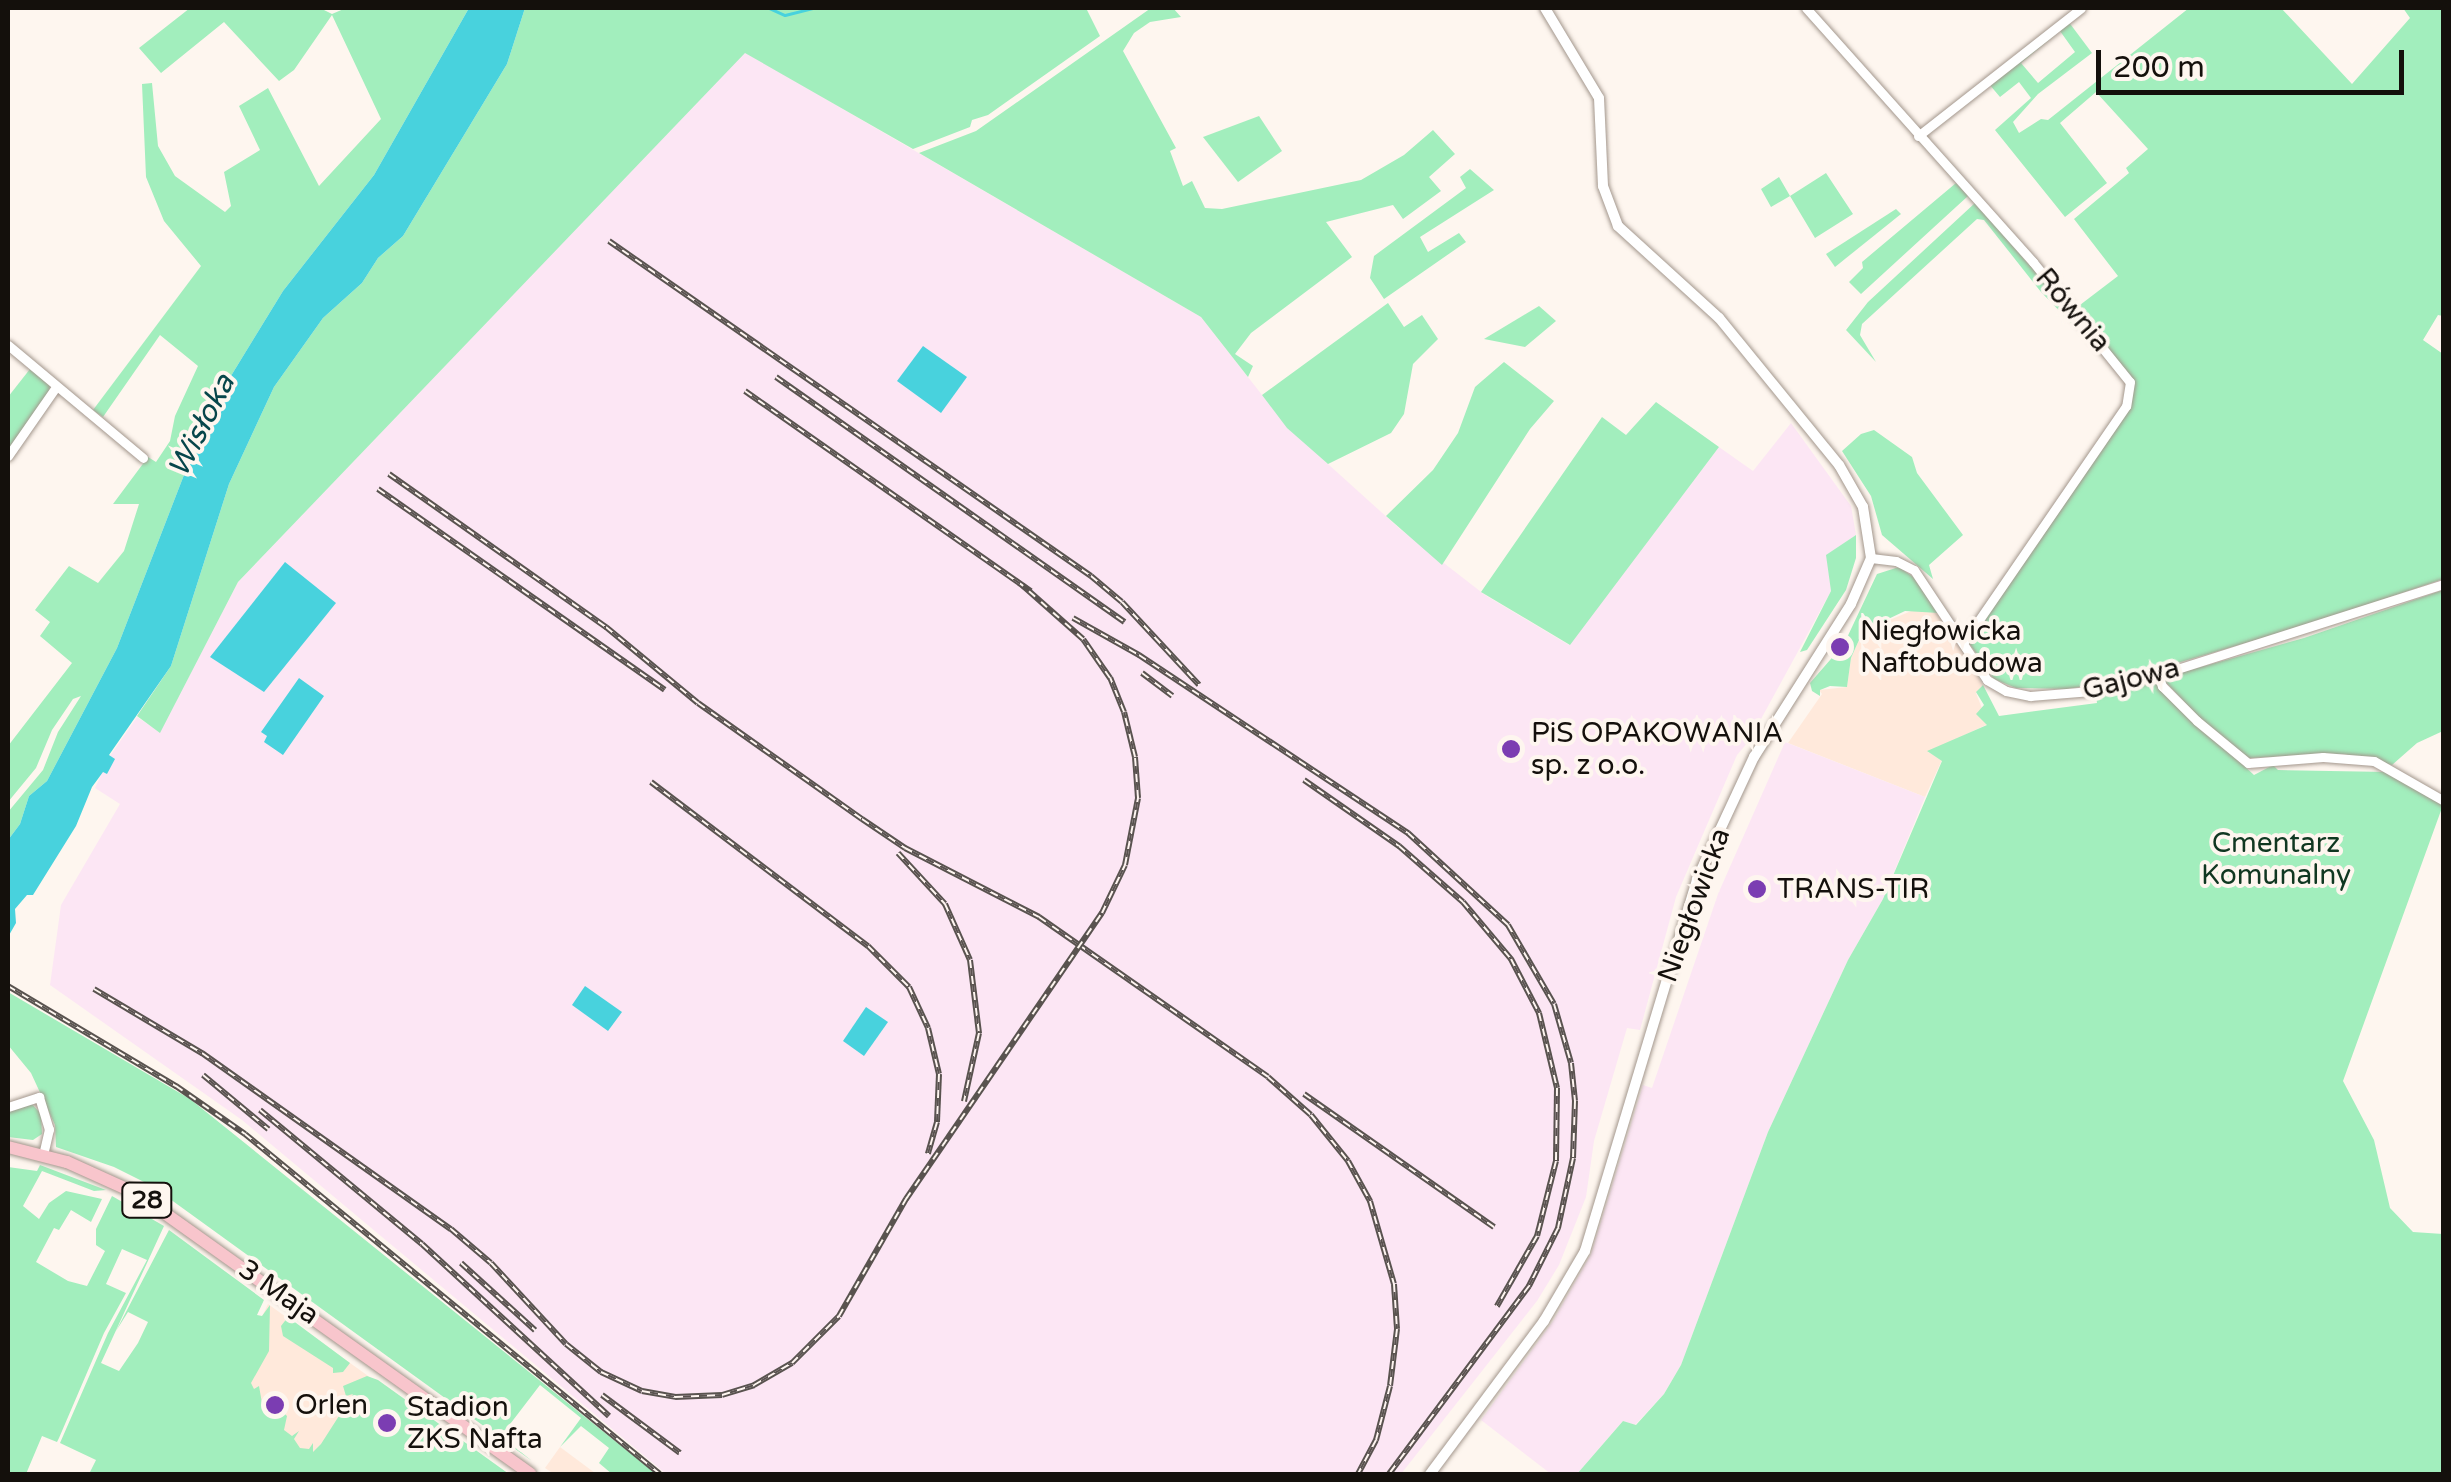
<!DOCTYPE html>
<meta charset="utf-8">
<style>
body{margin:0}
#map{position:relative;width:2451px;height:1482px;overflow:hidden;background:#fef6ef;font-family:"Varela Round",sans-serif}
div>[style]{position:absolute}
.commercial>*{inset:0;background:#ffe9db}
.industrial>*{inset:0;background:#fce6f4}
.green>*{inset:0;background:#a2eebd}
.water>*{inset:0;background:#48d2dd}
.stream>*{height:2.5px;margin:-1.25px;padding:0 1.25px;transform-origin:1.25px;border-radius:1.25px;background:#48d2dd}
.roads{filter:drop-shadow(0 0 2px #a3978d) drop-shadow(0 0 2px #a3978d)}
.minor>*{height:9px;margin:-4.5px;padding:0 4.5px;transform-origin:4.5px;border-radius:4.5px;background:#fff}
.tertiary>*{height:10px;margin:-5px;padding:0 5px;transform-origin:5px;border-radius:5px;background:#fff}
.primary>*{height:12px;margin:-6px;padding:0 6px;transform-origin:6px;border-radius:6px;background:#f8c5cc}
.rail>*{height:6px;margin-top:-3px;transform-origin:0;background:repeating-linear-gradient(90deg,#fef6ef 0 8px,#59534f 0 16px);box-sizing:border-box;border-block:2px solid #59534f}
.dots>*{width:28px;height:28px;translate:-50% -50%;box-sizing:border-box;border:5px solid #fef6ef;border-radius:50%}
span{translate:-50% -50%;white-space:nowrap;text-align:center;line-height:1.15;-webkit-text-stroke:8px #fef6ef;paint-order:stroke}
.shield-label span{padding:2px 8px;background:#fef6ef;border:2px solid;border-radius:8px;-webkit-text-stroke-width:0}
.shield-label{font-size:25px;color:#14100c;font-weight:700}
.street-label{font-size:28px;color:#14100c}
.poi-label{font-size:28px;color:#14100c}
.left{translate:0 -50%;text-align:left}
.park-label{font-size:28px;color:#103721}
.water-label{font-size:30px;color:#07464b;font-style:italic}
.frame{position:absolute;inset:0;border:10px solid #14100c;pointer-events:none}
.scale{position:absolute;left:2096px;top:50px;width:308px;height:45px;box-sizing:border-box;border:5px solid #14100c;border-top:0;padding-left:12px;font-size:30px;line-height:35px;white-space:nowrap;color:#14100c;-webkit-text-stroke:8px #fef6ef;paint-order:stroke}
</style>
<div id="map">
<div class="commercial">
<i style="clip-path:polygon(1916px 609px,1939px 613px,1965px 654px,1983px 685px,1976px 693px,1988px 724px,1928px 752px,1942px 760px,1925px 797px,1788px 743px,1822px 694px,1819px 690px,1847px 687px,1851px 658px,1863px 631px)"></i>
<i style="clip-path:polygon(268px 1304px,371px 1378px,308px 1468px,220px 1405px)"></i>
<i style="clip-path:polygon(560px 1447px,595px 1473px,554px 1474px,545px 1468px)"></i>
</div>
<div class="industrial">
<i style="clip-path:polygon(745px 52px,1201px 317px,1287px 427px,1400px 529px,1485px 595px,1569px 645px,1719px 447px,1753px 471px,1791px 423px,1851px 506px,1856px 535px,1827px 555px,1831px 591px,1749px 741px,1737px 755px,1676px 897px,1640px 1030px,1627px 1028px,1594px 1141px,1586px 1197px,1559px 1265px,1537px 1301px,1401px 1474px,666px 1474px,242px 1120px,50px 985px,61px 905px,120px 804px,95px 788px,110px 756px,137px 717px,160px 732px,238px 582px)"></i>
<i style="clip-path:polygon(1785px 742px,1925px 797px,1883px 899px,1848px 960px,1768px 1132px,1681px 1365px,1664px 1394px,1635px 1425px,1623px 1421px,1577px 1474px,1551px 1474px,1481px 1420px,1553px 1321px,1591px 1254px,1643px 1085px,1652px 1088px,1718px 894px)"></i>
</div>
<div class="green">
<i style="clip-path:polygon(190px 8px,320px 8px,332px 14px,346px 8px,469px 8px,374px 175px,283px 291px,226px 384px,189px 462px,117px 648px,47px 781px,29px 796px,20px 824px,8px 840px,8px 812px,43px 770px,58px 732px,81px 696px,73px 699px,52px 730px,36px 768px,8px 802px,8px 746px,72px 663px,40px 636px,50px 622px,35px 610px,69px 566px,98px 583px,124px 551px,139px 504px,113px 504px,148px 457px,156px 462px,170px 441px,175px 416px,198px 366px,160px 335px,103px 417px,93px 410px,201px 266px,164px 221px,146px 177px,142px 84px,152px 83px,158px 146px,175px 176px,225px 212px,231px 206px,224px 172px,260px 150px,239px 106px,268px 88px,319px 186px,381px 119px,332px 15px,294px 70px,279px 81px,224px 22px,161px 73px,139px 48px)"></i>
<i style="clip-path:polygon(525px 8px,1086px 8px,1100px 36px,988px 115px,972px 120px,970px 127px,913px 149px,745px 53px,238px 582px,160px 733px,137px 716px,171px 666px,229px 484px,274px 387px,323px 318px,362px 283px,378px 258px,403px 236px,507px 64px)"></i>
<i style="clip-path:polygon(1151px 8px,1173px 8px,1181px 17px,1150px 22px,1134px 33px,1123px 51px,1176px 148px,1170px 151px,1183px 186px,1192px 181px,1205px 208px,1222px 209px,1361px 180px,1404px 155px,1433px 130px,1455px 154px,1429px 177px,1441px 191px,1403px 219px,1393px 205px,1326px 222px,1352px 257px,1251px 333px,1235px 354px,1253px 366px,1248px 377px,1201px 317px,919px 153px,976px 131px)"></i>
<i style="clip-path:polygon(evenodd,2189px 8px,2281px 8px,2352px 84px,2410px 18px,2403px 8px,2443px 8px,2443px 316px,2438px 315px,2423px 340px,2443px 354px,2443px 579px,2314px 623px,2123px 679px,2068px 689px,2016px 688px,1994px 679px,1969px 643px,2133px 394px,2128px 373px,2076px 308px,2118px 276px,2074px 219px,2129px 173px,2126px 168px,2148px 149px,2096px 92px,2060px 123px,2107px 183px,2065px 217px,1995px 130px,2031px 98px,2019px 82px,2000px 97px,1989px 84px,2068px 21px,2092px 53px,2038px 94px,2013px 122px,2019px 133px,2041px 119px,2048px 120px,2189px 8px,2060px 31px,2075px 52px,2038px 83px,2021px 63px,2060px 31px)"></i>
<i style="clip-path:polygon(1259px 116px,1282px 151px,1238px 182px,1203px 137px)"></i>
<i style="clip-path:polygon(1470px 169px,1494px 190px,1420px 237px,1428px 252px,1459px 233px,1466px 242px,1384px 299px,1370px 278px,1374px 256px,1466px 188px,1460px 177px)"></i>
<i style="clip-path:polygon(1826px 173px,1853px 214px,1815px 238px,1790px 196px,1771px 207px,1761px 189px,1779px 177px,1790px 196px)"></i>
<i style="clip-path:polygon(1956px 183px,1968px 196px,1861px 294px,1849px 282px,1863px 268px,1862px 262px)"></i>
<i style="clip-path:polygon(1975px 203px,2079px 322px,2075px 327px,2041px 292px,1984px 220px,1977px 219px,1862px 324px,1860px 335px,1876px 362px,1846px 330px,1868px 302px)"></i>
<i style="clip-path:polygon(1896px 209px,1901px 214px,1835px 267px,1826px 254px)"></i>
<i style="clip-path:polygon(1388px 303px,1404px 327px,1422px 315px,1438px 339px,1413px 364px,1404px 414px,1391px 433px,1328px 464px,1287px 428px,1262px 395px)"></i>
<i style="clip-path:polygon(1539px 306px,1556px 321px,1525px 347px,1484px 339px)"></i>
<i style="clip-path:polygon(1504px 362px,1554px 401px,1530px 429px,1442px 565px,1386px 516px,1433px 470px,1458px 433px,1475px 387px)"></i>
<i style="clip-path:polygon(30px 369px,50px 385px,49px 392px,8px 452px,8px 397px)"></i>
<i style="clip-path:polygon(1656px 402px,1719px 447px,1570px 645px,1481px 592px,1602px 417px,1626px 435px)"></i>
<i style="clip-path:polygon(1874px 430px,1912px 457px,1917px 473px,1963px 535px,1929px 565px,1933px 579px,1882px 535px,1871px 496px,1842px 451px,1861px 434px)"></i>
<i style="clip-path:polygon(1856px 535px,1856px 558px,1846px 590px,1807px 650px,1800px 652px,1831px 591px,1826px 555px)"></i>
<i style="clip-path:polygon(1899px 567px,1913px 577px,1939px 613px,1905px 611px,1863px 631px,1851px 658px,1847px 687px,1830px 686px,1820px 690px,1820px 696px,1812px 691px,1810px 683px,1844px 644px,1877px 574px)"></i>
<i style="clip-path:polygon(2443px 590px,2443px 731px,2417px 743px,2392px 765px,2343px 754px,2249px 758px,2209px 728px,2162px 678px,2304px 638px)"></i>
<i style="clip-path:polygon(2155px 683px,2254px 775px,2273px 765px,2278px 770px,2388px 772px,2443px 805px,2343px 1081px,2374px 1140px,2390px 1208px,2413px 1232px,2443px 1234px,2443px 1474px,1577px 1474px,1623px 1421px,1636px 1425px,1664px 1394px,1681px 1365px,1768px 1132px,1848px 960px,1883px 899px,1942px 761px,1927px 751px,1987px 725px,1976px 714px,1984px 705px,1976px 692px,1983px 685px,1999px 716px,2097px 703px,2096px 695px)"></i>
<i style="clip-path:polygon(8px 992px,190px 1099px,656px 1474px,612px 1474px,599px 1463px,609px 1448px,581px 1426px,560px 1447px,581px 1418px,540px 1385px,501px 1436px,532px 1461px,152px 1186px,114px 1167px,56px 1147px,55px 1125px,31px 1073px,8px 1045px)"></i>
<i style="clip-path:polygon(31px 1103px,41px 1114px,42px 1134px,33px 1140px,8px 1137px,8px 1110px)"></i>
<i style="clip-path:polygon(40px 1165px,106px 1190px,94px 1191px,42px 1171px,23px 1206px,39px 1219px,49px 1203px,66px 1191px,102px 1199px,91px 1222px,71px 1210px,59px 1230px,54px 1228px,36px 1262px,68px 1281px,87px 1286px,105px 1251px,96px 1245px,96px 1229px,112px 1196px,164px 1226px,101px 1363px,119px 1371px,138px 1343px,148px 1322px,128px 1312px,116px 1331px,169px 1230px,264px 1300px,257px 1315px,262px 1316px,270px 1305px,269px 1351px,251px 1383px,254px 1389px,259px 1386px,262px 1403px,280px 1417px,284px 1413px,287px 1416px,284px 1430px,292px 1436px,299px 1431px,294px 1439px,300px 1448px,309px 1449px,313px 1443px,313px 1452px,321px 1444px,353px 1394px,346px 1396px,343px 1386px,367px 1376px,378px 1380px,509px 1474px,89px 1474px,96px 1460px,60px 1443px,108px 1333px,147px 1260px,122px 1249px,106px 1284px,126px 1293px,104px 1333px,59px 1438px,57px 1442px,42px 1436px,26px 1474px,8px 1474px,8px 1167px,37px 1171px)"></i>
<i style="clip-path:polygon(288px 1317px,350px 1363px,343px 1372px,333px 1373px,333px 1368px,283px 1336px,281px 1326px)"></i>
</div>
<div class="water">
<i style="clip-path:polygon(469px 8px,525px 8px,507px 64px,403px 236px,378px 258px,362px 283px,323px 318px,274px 387px,229px 484px,171px 666px,109px 755px,115px 759px,107px 774px,103px 772px,92px 787px,76px 826px,33px 895px,27px 895px,15px 909px,16px 923px,8px 937px,8px 840px,20px 824px,29px 796px,47px 781px,117px 648px,189px 462px,226px 384px,283px 291px,374px 175px)"></i>
<i style="clip-path:polygon(923px 346px,967px 377px,941px 413px,897px 381px)"></i>
<i style="clip-path:polygon(285px 562px,336px 603px,264px 692px,210px 657px)"></i>
<i style="clip-path:polygon(299px 678px,324px 696px,283px 755px,264px 742px,267px 736px,261px 732px)"></i>
<i style="clip-path:polygon(585px 986px,622px 1012px,608px 1031px,572px 1005px)"></i>
<i style="clip-path:polygon(866px 1007px,888px 1022px,864px 1056px,843px 1041px)"></i>
</div>
<div class="stream">
<i style="left:769px;top:8px;width:17px;rotate:24deg"></i>
<i style="left:785px;top:15px;width:30px;rotate:-14deg"></i>
</div>
<div class="roads">
<div class="minor">
<i style="left:1806px;top:8px;width:341px;rotate:48.2deg"></i>
<i style="left:2033px;top:262px;width:154px;rotate:51.1deg"></i>
<i style="left:2130px;top:382px;width:24px;rotate:99deg"></i>
<i style="left:2126px;top:406px;width:286px;rotate:124.5deg"></i>
<i style="left:1918px;top:136px;width:207px;rotate:-38.1deg"></i>
<i style="left:8px;top:345px;width:176px;rotate:39.9deg"></i>
<i style="left:8px;top:456px;width:84px;rotate:-55.2deg"></i>
<i style="left:1871px;top:558px;width:25px;rotate:7deg"></i>
<i style="left:1896px;top:561px;width:20px;rotate:27deg"></i>
<i style="left:1914px;top:570px;width:132px;rotate:56.4deg"></i>
<i style="left:1987px;top:680px;width:22px;rotate:30deg"></i>
<i style="left:2006px;top:691px;width:25px;rotate:12deg"></i>
<i style="left:2030px;top:696px;width:61px;rotate:-4.7deg"></i>
<i style="left:2091px;top:691px;width:63px;rotate:-12.9deg"></i>
<i style="left:2152px;top:677px;width:306px;rotate:-17.7deg"></i>
<i style="left:2158px;top:674px;width:13px;rotate:72deg"></i>
<i style="left:2162px;top:686px;width:49px;rotate:45deg"></i>
<i style="left:2197px;top:721px;width:66px;rotate:39.5deg"></i>
<i style="left:2248px;top:763px;width:75px;rotate:-4.6deg"></i>
<i style="left:2323px;top:757px;width:51px;rotate:4.5deg"></i>
<i style="left:2374px;top:761px;width:81px;rotate:29.7deg"></i>
<i style="left:8px;top:1107px;width:33px;rotate:-18deg"></i>
<i style="left:39px;top:1097px;width:34px;rotate:73deg"></i>
<i style="left:49px;top:1129px;width:27px;rotate:103deg"></i>
</div>
<div class="tertiary">
<i style="left:1430px;top:1474px;width:191px;rotate:-53.3deg"></i>
<i style="left:1544px;top:1321px;width:81px;rotate:-59.6deg"></i>
<i style="left:1585px;top:1251px;width:388px;rotate:-73.2deg"></i>
<i style="left:1697px;top:879px;width:135px;rotate:-65deg"></i>
<i style="left:1754px;top:757px;width:181px;rotate:-57.6deg"></i>
<i style="left:1851px;top:604px;width:50px;rotate:-66.5deg"></i>
<i style="left:1871px;top:558px;width:52px;rotate:-98.9deg"></i>
<i style="left:1863px;top:507px;width:48px;rotate:-119.7deg"></i>
<i style="left:1839px;top:465px;width:190px;rotate:-129.2deg"></i>
<i style="left:1719px;top:318px;width:137px;rotate:-137.7deg"></i>
<i style="left:1618px;top:226px;width:43px;rotate:-110.6deg"></i>
<i style="left:1603px;top:186px;width:88px;rotate:-92.6deg"></i>
<i style="left:1599px;top:98px;width:105px;rotate:-121deg"></i>
</div>
<div class="primary">
<i style="left:8px;top:1147px;width:61px;rotate:14.3deg"></i>
<i style="left:67px;top:1162px;width:78px;rotate:24.3deg"></i>
<i style="left:138px;top:1194px;width:482px;rotate:35.5deg"></i>
</div>
</div>
<div class="rail">
<i style="left:609px;top:241px;width:587px;rotate:34.8deg"></i>
<i style="left:1091px;top:576px;width:40px;rotate:40deg"></i>
<i style="left:1122px;top:602px;width:113px;rotate:47.1deg"></i>
<i style="left:776px;top:377px;width:426px;rotate:35.1deg"></i>
<i style="left:745px;top:391px;width:349px;rotate:35deg"></i>
<i style="left:389px;top:474px;width:266px;rotate:35.2deg"></i>
<i style="left:606px;top:627px;width:119px;rotate:39.6deg"></i>
<i style="left:698px;top:703px;width:201px;rotate:35.3deg"></i>
<i style="left:862px;top:819px;width:52px;rotate:34deg"></i>
<i style="left:905px;top:848px;width:151px;rotate:27.2deg"></i>
<i style="left:1039px;top:917px;width:279px;rotate:34.9deg"></i>
<i style="left:1268px;top:1077px;width:57px;rotate:41.5deg"></i>
<i style="left:1311px;top:1115px;width:59px;rotate:51.2deg"></i>
<i style="left:1348px;top:1161px;width:46px;rotate:61.2deg"></i>
<i style="left:1370px;top:1201px;width:86px;rotate:73.9deg"></i>
<i style="left:1394px;top:1284px;width:45px;rotate:86.2deg"></i>
<i style="left:1397px;top:1329px;width:57px;rotate:97deg"></i>
<i style="left:1390px;top:1386px;width:56px;rotate:104.5deg"></i>
<i style="left:1376px;top:1440px;width:38px;rotate:118deg"></i>
<i style="left:378px;top:489px;width:350px;rotate:35deg"></i>
<i style="left:1073px;top:618px;width:76px;rotate:29.3deg"></i>
<i style="left:1139px;top:655px;width:323px;rotate:33.5deg"></i>
<i style="left:1408px;top:833px;width:136px;rotate:42.6deg"></i>
<i style="left:1508px;top:925px;width:91px;rotate:59.8deg"></i>
<i style="left:1554px;top:1004px;width:61px;rotate:73.9deg"></i>
<i style="left:1571px;top:1063px;width:38px;rotate:84deg"></i>
<i style="left:1575px;top:1101px;width:57px;rotate:92deg"></i>
<i style="left:1573px;top:1158px;width:72px;rotate:102.1deg"></i>
<i style="left:1558px;top:1228px;width:65px;rotate:116.6deg"></i>
<i style="left:1529px;top:1286px;width:234px;rotate:126.7deg"></i>
<i style="left:1142px;top:673px;width:38px;rotate:37deg"></i>
<i style="left:1304px;top:780px;width:116px;rotate:34.8deg"></i>
<i style="left:1399px;top:846px;width:85px;rotate:41.2deg"></i>
<i style="left:1463px;top:902px;width:75px;rotate:49.9deg"></i>
<i style="left:1511px;top:959px;width:61px;rotate:62.6deg"></i>
<i style="left:1539px;top:1013px;width:77px;rotate:76.5deg"></i>
<i style="left:1557px;top:1088px;width:73px;rotate:90.8deg"></i>
<i style="left:1556px;top:1161px;width:77px;rotate:104.2deg"></i>
<i style="left:1537px;top:1236px;width:81px;rotate:119.7deg"></i>
<i style="left:651px;top:782px;width:272px;rotate:37.1deg"></i>
<i style="left:868px;top:946px;width:58px;rotate:45deg"></i>
<i style="left:909px;top:987px;width:45px;rotate:65.1deg"></i>
<i style="left:928px;top:1028px;width:47px;rotate:76.6deg"></i>
<i style="left:939px;top:1074px;width:48px;rotate:92.4deg"></i>
<i style="left:937px;top:1122px;width:33px;rotate:106deg"></i>
<i style="left:898px;top:853px;width:69px;rotate:47.3deg"></i>
<i style="left:945px;top:904px;width:61px;rotate:65.9deg"></i>
<i style="left:970px;top:960px;width:74px;rotate:83deg"></i>
<i style="left:979px;top:1033px;width:70px;rotate:102.4deg"></i>
<i style="left:8px;top:986px;width:196px;rotate:30.8deg"></i>
<i style="left:176px;top:1086px;width:84px;rotate:34.8deg"></i>
<i style="left:245px;top:1134px;width:536px;rotate:39.33deg"></i>
<i style="left:94px;top:989px;width:126px;rotate:30.7deg"></i>
<i style="left:202px;top:1053px;width:305px;rotate:35.3deg"></i>
<i style="left:451px;top:1229px;width:52px;rotate:40.4deg"></i>
<i style="left:491px;top:1263px;width:110px;rotate:47.2deg"></i>
<i style="left:566px;top:1344px;width:45px;rotate:38.7deg"></i>
<i style="left:601px;top:1372px;width:45px;rotate:24.9deg"></i>
<i style="left:642px;top:1391px;width:34px;rotate:10deg"></i>
<i style="left:675px;top:1397px;width:47px;rotate:-2.4deg"></i>
<i style="left:722px;top:1395px;width:34px;rotate:-17deg"></i>
<i style="left:754px;top:1385px;width:44px;rotate:-30.1deg"></i>
<i style="left:792px;top:1363px;width:66px;rotate:-45deg"></i>
<i style="left:839px;top:1316px;width:135px;rotate:-60.2deg"></i>
<i style="left:906px;top:1199px;width:347px;rotate:-55.6deg"></i>
<i style="left:1102px;top:913px;width:53px;rotate:-64.4deg"></i>
<i style="left:1125px;top:865px;width:68px;rotate:-79deg"></i>
<i style="left:1138px;top:798px;width:41px;rotate:-94.2deg"></i>
<i style="left:1135px;top:757px;width:46px;rotate:-103.7deg"></i>
<i style="left:1124px;top:712px;width:37px;rotate:-112deg"></i>
<i style="left:1110px;top:678px;width:47px;rotate:-124.7deg"></i>
<i style="left:1083px;top:639px;width:81px;rotate:-138.5deg"></i>
<i style="left:203px;top:1075px;width:85px;rotate:39.7deg"></i>
<i style="left:1304px;top:1094px;width:232px;rotate:35deg"></i>
<i style="left:260px;top:1110px;width:210px;rotate:39.6deg"></i>
<i style="left:422px;top:1244px;width:254px;rotate:42.6deg"></i>
<i style="left:461px;top:1263px;width:100px;rotate:42.2deg"></i>
<i style="left:602px;top:1395px;width:97px;rotate:36.6deg"></i>
</div>
<div class="dots">
<i style="left:1840px;top:647px;background:#7b3db2"></i>
<i style="left:1511px;top:749px;background:#7b3db2"></i>
<i style="left:1757px;top:889px;background:#7b3db2"></i>
<i style="left:275px;top:1405px;background:#7b3db2"></i>
<i style="left:387px;top:1423px;background:#7b3db2"></i>
</div>
<div class="shield-label">
<span style="left:147px;top:1200px">28</span>
</div>
<div class="street-label">
<span style="left:2073px;top:310px;rotate:50deg">Równia</span>
<span style="left:2131px;top:679px;rotate:-14deg">Gajowa</span>
<span style="left:1694px;top:905px;rotate:-70deg">Niegłowicka</span>
<span style="left:279px;top:1292px;rotate:35deg">3 Maja</span>
</div>
<div class="poi-label">
<span class="left" style="left:1860px;top:647px">Niegłowicka<br>Naftobudowa</span>
<span class="left" style="left:1531px;top:749px">PiS OPAKOWANIA<br>sp. z o.o.</span>
<span class="left" style="left:1777px;top:889px">TRANS-TIR</span>
<span class="left" style="left:295px;top:1405px">Orlen</span>
<span class="left" style="left:407px;top:1423px">Stadion<br>ZKS Nafta</span>
</div>
<div class="park-label">
<span style="left:2276px;top:859px">Cmentarz<br>Komunalny</span>
</div>
<div class="water-label">
<span style="left:202px;top:426px;rotate:-63deg">Wisłoka</span>
</div>
<div class="frame"></div>
<div class="scale">200 m</div>
</div>
